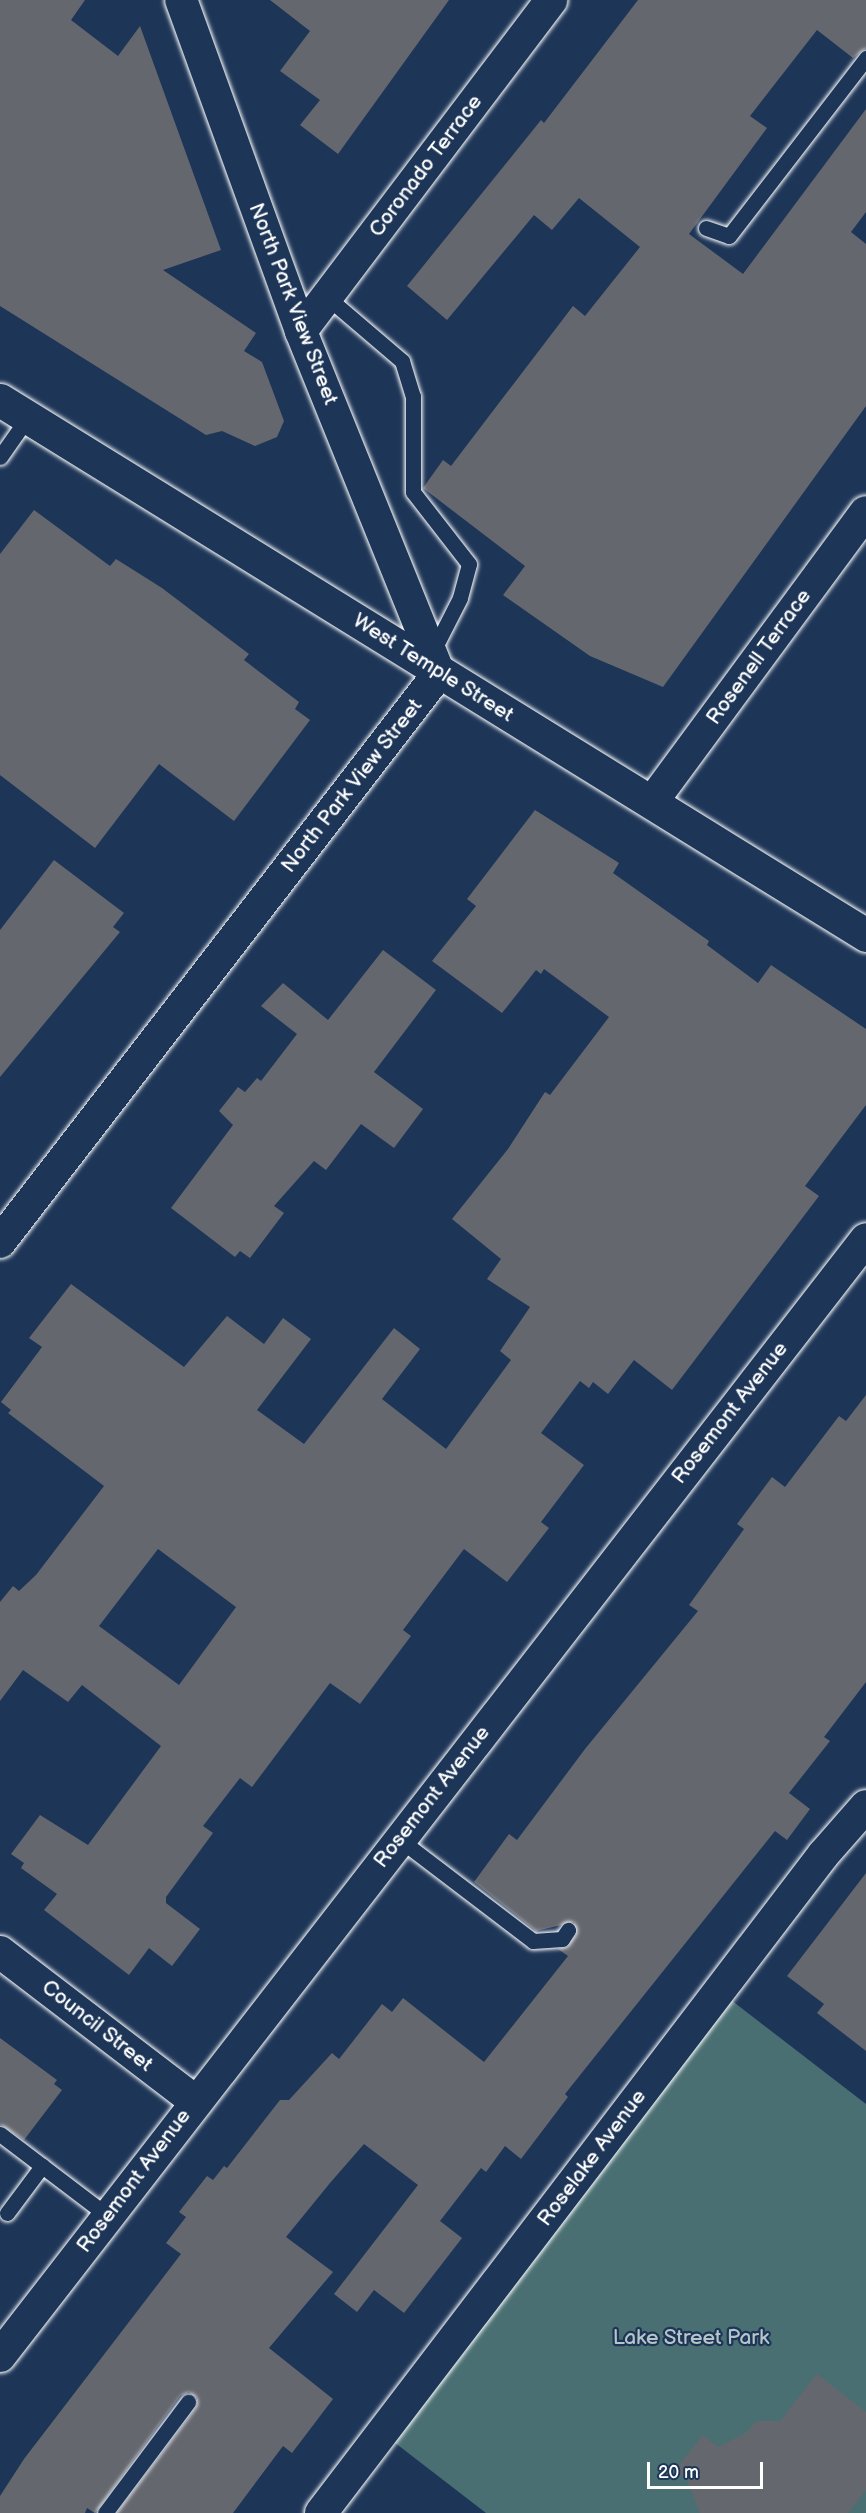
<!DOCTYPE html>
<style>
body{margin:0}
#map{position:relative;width:866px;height:2513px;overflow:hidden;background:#1d3557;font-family:"Balsamiq Sans",sans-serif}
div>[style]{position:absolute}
.green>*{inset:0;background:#496f72}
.building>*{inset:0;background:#65676f}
.roads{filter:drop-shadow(0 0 2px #fff) drop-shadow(0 0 2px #fff)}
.service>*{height:15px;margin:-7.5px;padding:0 7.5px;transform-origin:7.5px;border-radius:7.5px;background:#1d3557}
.minor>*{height:32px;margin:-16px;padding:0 16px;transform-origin:16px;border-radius:16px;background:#1d3557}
.secondary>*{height:33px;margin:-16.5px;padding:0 16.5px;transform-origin:16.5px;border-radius:16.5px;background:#1d3557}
span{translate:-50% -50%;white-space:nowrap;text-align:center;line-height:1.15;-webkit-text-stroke:4.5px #1d3557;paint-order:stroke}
.street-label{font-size:21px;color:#fff}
.park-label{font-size:21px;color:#b6c5c7}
.scale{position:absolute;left:647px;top:2462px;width:116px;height:27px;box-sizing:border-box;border:3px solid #fff;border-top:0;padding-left:8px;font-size:18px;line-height:21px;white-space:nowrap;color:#fff;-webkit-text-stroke:4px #1d3557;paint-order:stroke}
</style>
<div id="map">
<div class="green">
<i style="clip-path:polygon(731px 2000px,866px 2104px,866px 2513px,486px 2513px,390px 2439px)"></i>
</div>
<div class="building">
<i style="clip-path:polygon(0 0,85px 0,71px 20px,118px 56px,140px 26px,221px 250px,163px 270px,256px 333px,244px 351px,262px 362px,284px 421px,277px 437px,255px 446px,222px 431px,206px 435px,0 306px)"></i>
<i style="clip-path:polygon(270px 0,449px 0,338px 154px,300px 125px,320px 100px,280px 71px,310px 31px)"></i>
<i style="clip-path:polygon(638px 0,866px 0,866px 48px,853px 58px,817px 30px,750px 116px,767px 128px,689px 234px,743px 274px,866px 109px,866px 212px,851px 232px,866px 244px,866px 406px,663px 687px,590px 656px,503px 595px,525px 566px,423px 488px,443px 460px,451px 466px,573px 306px,585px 316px,640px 247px,579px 198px,552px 230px,534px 215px,447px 320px,407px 286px,541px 120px,544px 123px)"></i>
<i style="clip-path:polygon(34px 510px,110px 566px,116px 559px,162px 588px,249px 654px,244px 660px,299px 702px,295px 709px,310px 720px,234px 821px,159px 764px,95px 848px,0 775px,0 554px)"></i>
<i style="clip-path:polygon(evenodd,535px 810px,619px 863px,613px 873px,709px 941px,707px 945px,758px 983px,771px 965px,866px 1029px,866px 1105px,805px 1186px,819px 1196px,672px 1390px,634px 1360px,608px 1394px,593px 1382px,589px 1388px,580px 1381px,541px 1433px,584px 1465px,541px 1522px,549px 1528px,507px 1582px,464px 1549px,403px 1630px,411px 1636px,360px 1704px,330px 1683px,252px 1787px,240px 1778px,203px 1826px,213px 1833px,166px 1897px,166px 1903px,200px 1929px,172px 1966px,149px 1948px,129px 1975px,44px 1910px,57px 1894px,21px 1868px,24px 1863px,11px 1854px,40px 1815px,88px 1845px,161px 1746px,82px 1685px,68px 1702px,23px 1670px,0 1701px,0 1602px,13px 1586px,19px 1591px,36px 1575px,104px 1486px,8px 1413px,11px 1410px,1px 1402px,42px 1347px,29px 1338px,71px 1284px,184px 1367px,227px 1316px,264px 1344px,283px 1318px,311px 1339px,257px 1410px,304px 1444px,394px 1328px,420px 1349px,382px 1399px,446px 1449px,511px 1360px,500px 1351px,530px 1307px,487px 1279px,501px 1259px,452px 1219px,508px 1149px,545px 1092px,550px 1095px,609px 1017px,544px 969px,541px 974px,536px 970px,502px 1013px,432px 961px,476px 906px,467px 899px,535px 810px,158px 1549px,236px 1607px,179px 1685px,99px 1626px,158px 1549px)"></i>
<i style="clip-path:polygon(54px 860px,124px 913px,113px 927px,120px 932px,0 1077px,0 930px)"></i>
<i style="clip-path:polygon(383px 950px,436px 990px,374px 1072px,423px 1109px,394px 1148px,361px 1124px,326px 1170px,314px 1161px,274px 1206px,284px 1213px,250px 1258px,240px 1251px,235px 1257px,171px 1208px,233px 1125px,219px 1111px,238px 1087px,245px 1092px,257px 1078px,261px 1081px,297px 1034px,261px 1006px,283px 983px,328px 1020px)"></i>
<i style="clip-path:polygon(866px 1395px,866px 1682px,824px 1737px,830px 1741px,789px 1793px,810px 1809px,787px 1840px,775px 1831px,565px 2094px,568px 2097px,521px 2159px,505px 2146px,486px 2172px,481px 2168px,440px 2221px,462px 2238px,404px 2313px,374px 2290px,357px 2312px,334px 2294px,418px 2185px,364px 2144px,330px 2183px,286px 2237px,333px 2272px,269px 2348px,333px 2399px,292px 2453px,283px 2446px,233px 2513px,117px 2513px,196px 2408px,197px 2398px,189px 2392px,180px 2396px,95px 2513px,87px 2508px,85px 2513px,0 2513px,0 2496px,24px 2459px,181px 2254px,166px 2243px,186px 2217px,179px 2212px,207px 2176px,213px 2180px,224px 2166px,227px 2168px,280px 2100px,289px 2100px,332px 2053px,339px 2059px,382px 2004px,392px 2012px,403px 1998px,484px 2062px,568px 1956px,558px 1949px,567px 1947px,576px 1935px,574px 1922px,536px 1931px,474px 1882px,509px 1834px,517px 1840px,585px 1749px,698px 1611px,689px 1605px,744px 1529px,737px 1524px,772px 1477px,785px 1487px,839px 1416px,846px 1421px)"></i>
<i style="clip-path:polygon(866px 1873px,866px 2051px,817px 2013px,824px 2004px,787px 1976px)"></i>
<i style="clip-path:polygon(0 2038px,57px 2080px,54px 2084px,62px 2090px,24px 2140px,0 2124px)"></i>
<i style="clip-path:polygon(817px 2374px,866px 2412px,866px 2490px,848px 2513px,700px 2513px,686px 2478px,675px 2470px,703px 2435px,718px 2447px,744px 2434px,757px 2421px,780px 2421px)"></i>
</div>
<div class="roads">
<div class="service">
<i style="left:706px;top:228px;width:24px;rotate:19deg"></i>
<i style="left:729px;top:236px;width:225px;rotate:-52.4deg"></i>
<i style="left:327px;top:297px;width:99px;rotate:40.5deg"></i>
<i style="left:402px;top:361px;width:37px;rotate:73deg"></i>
<i style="left:413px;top:396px;width:96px;rotate:90deg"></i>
<i style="left:413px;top:492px;width:91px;rotate:52.1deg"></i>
<i style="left:469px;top:564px;width:35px;rotate:105deg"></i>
<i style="left:460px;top:598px;width:62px;rotate:117deg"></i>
<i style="left:0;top:457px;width:49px;rotate:-55deg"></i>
<i style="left:399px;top:1839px;width:168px;rotate:37.3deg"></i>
<i style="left:533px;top:1941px;width:29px;rotate:-4deg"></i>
<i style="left:562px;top:1939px;width:11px;rotate:-56deg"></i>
<i style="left:0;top:2134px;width:136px;rotate:37.2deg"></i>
<i style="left:7px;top:2213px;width:59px;rotate:-53.3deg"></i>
<i style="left:105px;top:2513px;width:139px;rotate:-53.2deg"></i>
</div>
<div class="minor">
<i style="left:301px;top:331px;width:415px;rotate:-52.9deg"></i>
<i style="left:652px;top:802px;width:360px;rotate:-53.6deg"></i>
<i style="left:0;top:1242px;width:719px;rotate:-52.35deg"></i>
<i style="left:439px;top:673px;width:369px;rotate:-112deg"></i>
<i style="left:301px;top:331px;width:352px;rotate:-109.9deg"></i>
<i style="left:0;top:1952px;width:245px;rotate:37.4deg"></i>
<i style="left:0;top:2356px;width:1413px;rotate:-52.21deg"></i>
<i style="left:321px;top:2513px;width:828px;rotate:-52.66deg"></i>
<i style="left:823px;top:1855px;width:65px;rotate:-48.7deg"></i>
</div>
<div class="secondary">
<i style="left:0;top:400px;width:1018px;rotate:31.71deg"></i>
</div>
</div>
<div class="street-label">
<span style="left:426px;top:166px;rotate:-53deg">Coronado Terrace</span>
<span style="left:293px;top:304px;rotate:69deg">North Park View Street</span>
<span style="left:759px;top:657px;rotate:-54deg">Rosenell Terrace</span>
<span style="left:433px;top:668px;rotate:32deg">West Temple Street</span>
<span style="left:352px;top:786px;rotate:-52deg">North Park View Street</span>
<span style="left:730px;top:1413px;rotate:-52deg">Rosemont Avenue</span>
<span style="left:432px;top:1797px;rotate:-52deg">Rosemont Avenue</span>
<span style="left:97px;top:2026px;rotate:38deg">Council Street</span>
<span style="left:592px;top:2158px;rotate:-53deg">Roselake Avenue</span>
<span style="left:134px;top:2181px;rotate:-53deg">Rosemont Avenue</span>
</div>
<div class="park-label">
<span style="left:691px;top:2338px">Lake Street Park</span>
</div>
<div class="scale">20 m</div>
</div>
